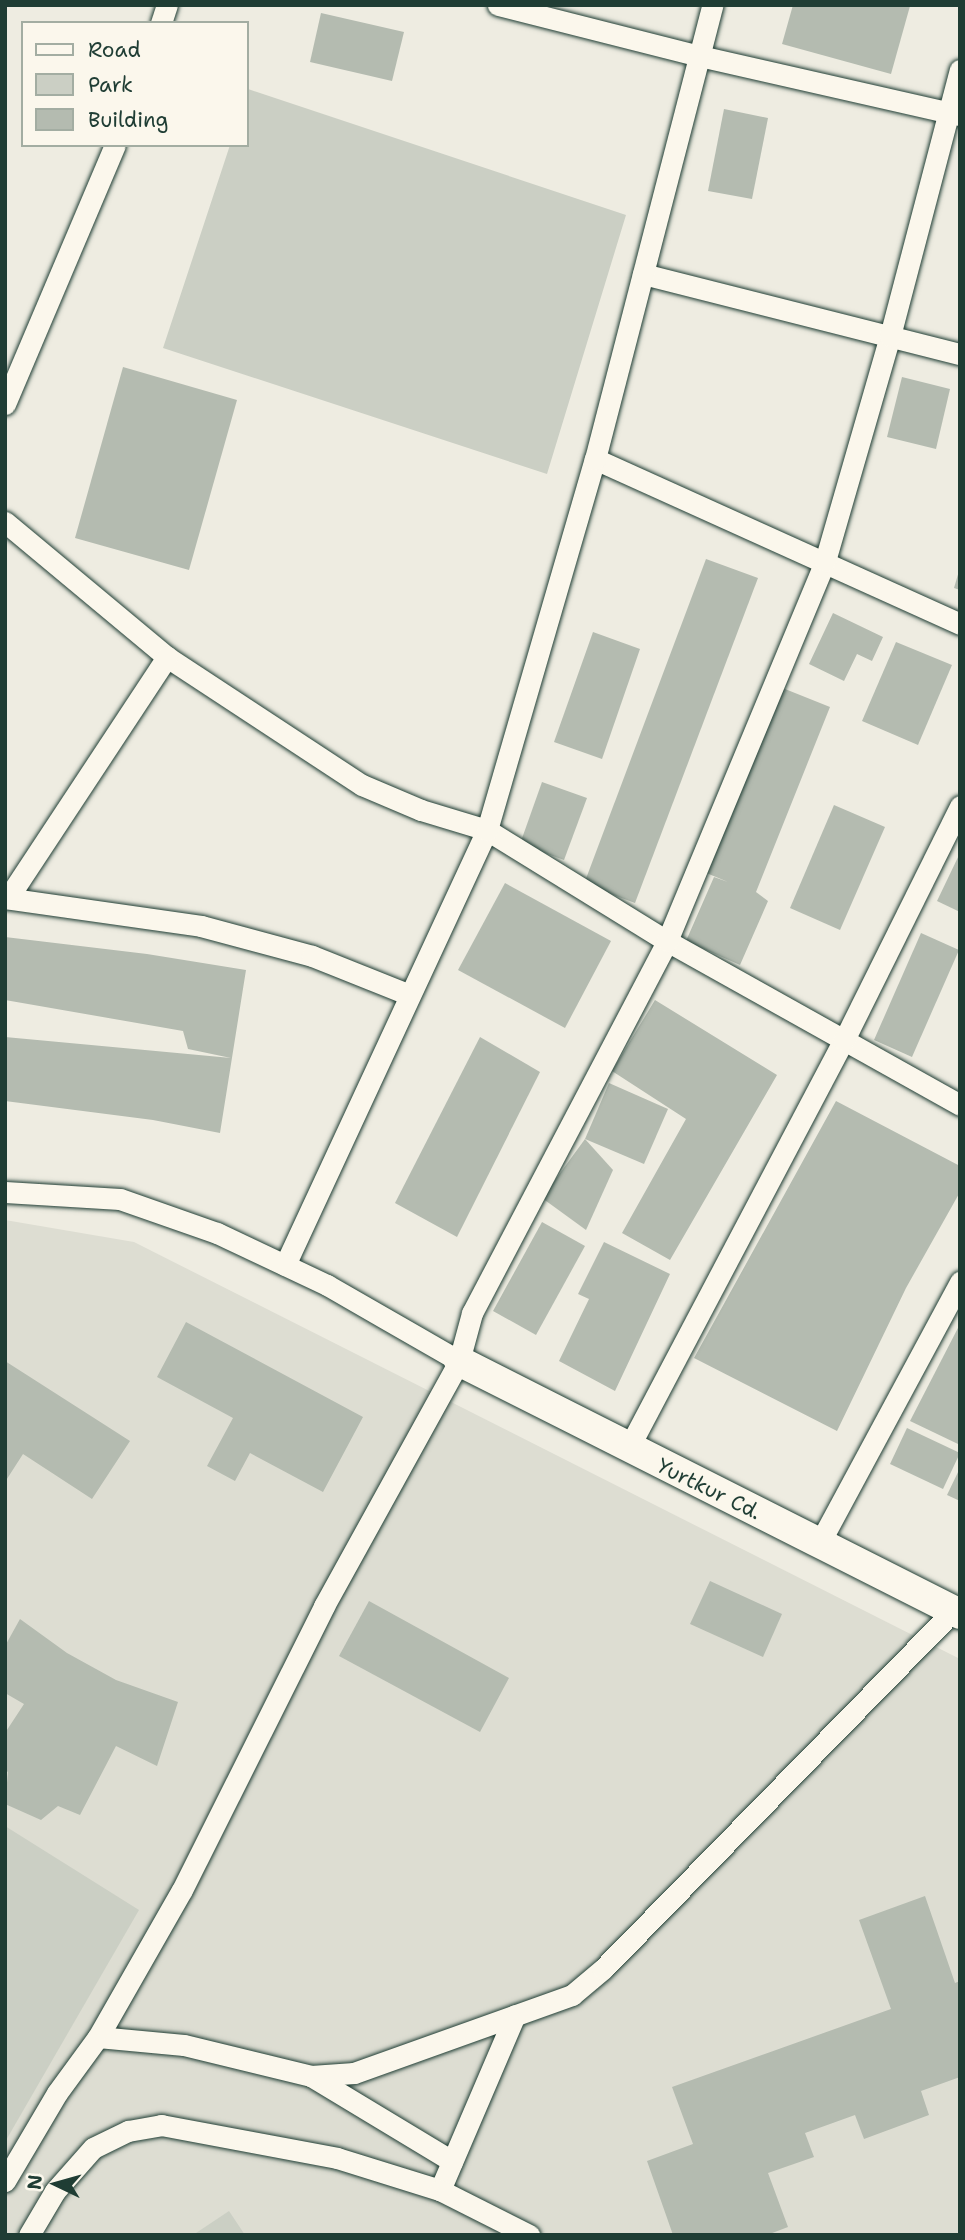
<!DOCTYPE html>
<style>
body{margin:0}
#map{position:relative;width:965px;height:2240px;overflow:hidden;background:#eeece1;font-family:"Shantell Sans",sans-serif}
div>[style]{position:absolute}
.built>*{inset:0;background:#ddddd2}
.green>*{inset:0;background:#cbcfc4}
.building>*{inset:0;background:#b4bbb0}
.roads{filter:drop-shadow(0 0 2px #1f3d34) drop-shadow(0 0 2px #1f3d34)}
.street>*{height:21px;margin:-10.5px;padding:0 10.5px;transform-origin:10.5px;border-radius:10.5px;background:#fbf7ec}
.secondary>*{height:30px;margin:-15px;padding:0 15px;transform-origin:15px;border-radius:15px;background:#fbf7ec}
span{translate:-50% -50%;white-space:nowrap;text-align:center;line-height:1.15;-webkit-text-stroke:7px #fbf7ec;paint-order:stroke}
.street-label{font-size:21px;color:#1f3d34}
.frame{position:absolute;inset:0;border:7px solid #1f3d34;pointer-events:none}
.legend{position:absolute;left:21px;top:21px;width:228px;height:126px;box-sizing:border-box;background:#fbf7ec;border:2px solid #a3ada2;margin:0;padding:9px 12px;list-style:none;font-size:21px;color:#1f3d34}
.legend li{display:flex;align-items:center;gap:14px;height:35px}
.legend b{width:35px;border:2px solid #a3ada2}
.north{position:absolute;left:21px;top:2149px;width:70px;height:70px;-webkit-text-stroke:5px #fbf7ec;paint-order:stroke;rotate:275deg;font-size:19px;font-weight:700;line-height:28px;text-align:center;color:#1f3d34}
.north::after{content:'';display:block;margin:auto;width:24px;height:32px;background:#1f3d34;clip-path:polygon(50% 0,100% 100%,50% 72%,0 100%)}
</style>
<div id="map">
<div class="built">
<i style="clip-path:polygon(5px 1220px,134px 1242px,960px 1659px,960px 2235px,5px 2235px)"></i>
</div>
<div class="green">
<i style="clip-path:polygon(248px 89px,626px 215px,547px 474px,163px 348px,230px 145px,247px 145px)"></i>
<i style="clip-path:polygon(5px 1826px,139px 1910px,5px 2142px)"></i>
<i style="clip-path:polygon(229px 2211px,245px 2235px,193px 2235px)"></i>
</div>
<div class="building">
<i style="clip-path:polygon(793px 5px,910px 6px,891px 74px,782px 44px)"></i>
<i style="clip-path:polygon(321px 13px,404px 32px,392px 81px,310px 62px)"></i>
<i style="clip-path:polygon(724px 109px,768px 118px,752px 199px,708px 191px)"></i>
<i style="clip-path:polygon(123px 367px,237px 400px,189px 570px,75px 538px)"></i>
<i style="clip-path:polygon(902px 377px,950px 389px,936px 449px,887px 437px)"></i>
<i style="clip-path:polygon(706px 559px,758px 578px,635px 903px,584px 884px)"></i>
<i style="clip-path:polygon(959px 571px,960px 571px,960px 590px,954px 588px)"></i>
<i style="clip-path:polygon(833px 613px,883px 637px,872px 661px,857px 654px,844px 681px,809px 664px)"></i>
<i style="clip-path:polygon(593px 632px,640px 649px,602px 759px,554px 742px)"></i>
<i style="clip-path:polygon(896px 642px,952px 665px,918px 745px,862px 721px)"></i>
<i style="clip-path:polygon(780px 687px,830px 707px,756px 892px,768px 901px,740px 965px,686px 941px,714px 877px,728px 882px,704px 872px)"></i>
<i style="clip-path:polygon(542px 782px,587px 798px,564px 860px,520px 844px)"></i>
<i style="clip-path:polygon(834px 805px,885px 827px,840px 930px,790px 908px)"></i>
<i style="clip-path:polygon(960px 853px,960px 912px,937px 901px)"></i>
<i style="clip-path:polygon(505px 883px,611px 941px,565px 1028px,458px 970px)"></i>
<i style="clip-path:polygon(921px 933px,959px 950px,912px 1057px,874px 1040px)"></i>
<i style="clip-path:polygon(5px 937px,147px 954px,246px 970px,220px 1133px,153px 1120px,5px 1101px,5px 1037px,231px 1058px,188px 1049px,183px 1031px,5px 1000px)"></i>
<i style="clip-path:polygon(655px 1000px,777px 1075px,670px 1260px,622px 1233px,686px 1119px,612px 1071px)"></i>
<i style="clip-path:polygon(480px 1037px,540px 1072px,457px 1237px,395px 1203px)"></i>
<i style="clip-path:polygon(609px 1083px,668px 1109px,644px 1164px,585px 1139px)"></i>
<i style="clip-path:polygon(836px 1101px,960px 1166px,960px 1192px,906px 1288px,837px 1431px,694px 1358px)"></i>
<i style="clip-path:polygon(585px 1139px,613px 1170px,586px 1230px,542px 1198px)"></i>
<i style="clip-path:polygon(542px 1222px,585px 1246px,536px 1335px,493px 1311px)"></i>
<i style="clip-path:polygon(604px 1242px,670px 1274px,615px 1391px,559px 1361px,589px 1299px,578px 1294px)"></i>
<i style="clip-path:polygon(186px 1322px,363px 1417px,323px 1492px,250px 1453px,235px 1481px,207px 1466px,233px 1418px,157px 1377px)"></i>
<i style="clip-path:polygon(960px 1324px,960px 1440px,958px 1444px,910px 1421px)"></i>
<i style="clip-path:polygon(5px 1361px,130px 1441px,92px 1499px,23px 1454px,5px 1482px)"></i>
<i style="clip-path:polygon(907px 1428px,960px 1453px,943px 1489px,890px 1464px)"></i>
<i style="clip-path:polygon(960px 1468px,960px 1501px,947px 1495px)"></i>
<i style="clip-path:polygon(710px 1581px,782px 1614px,763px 1657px,690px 1624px)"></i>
<i style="clip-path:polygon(369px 1601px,509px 1678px,480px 1732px,339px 1656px)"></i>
<i style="clip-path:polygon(20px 1619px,67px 1653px,116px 1680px,178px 1702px,157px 1766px,116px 1746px,80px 1815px,58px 1806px,41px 1820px,5px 1804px,8px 1772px,5px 1770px,5px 1733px,24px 1704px,5px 1693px,5px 1646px)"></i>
<i style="clip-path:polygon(925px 1896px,955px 1983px,960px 1981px,960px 2077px,921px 2091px,929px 2115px,864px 2139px,855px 2115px,805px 2133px,814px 2157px,768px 2173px,788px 2227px,767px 2235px,673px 2235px,647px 2161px,693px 2144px,672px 2087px,891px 2009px,859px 1920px)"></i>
</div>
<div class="roads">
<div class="street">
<i style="left:498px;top:5px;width:208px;rotate:14.2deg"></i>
<i style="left:700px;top:56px;width:267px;rotate:12.8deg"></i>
<i style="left:161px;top:23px;width:19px;rotate:-72deg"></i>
<i style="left:643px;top:274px;width:327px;rotate:14.2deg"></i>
<i style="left:5px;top:404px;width:281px;rotate:-67deg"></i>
<i style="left:595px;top:459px;width:401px;rotate:24.3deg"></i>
<i style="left:5px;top:522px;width:211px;rotate:39.8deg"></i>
<i style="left:167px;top:657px;width:233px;rotate:33.3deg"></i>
<i style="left:362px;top:785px;width:64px;rotate:23deg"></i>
<i style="left:421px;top:810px;width:69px;rotate:16.9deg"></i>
<i style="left:487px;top:830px;width:211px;rotate:31.7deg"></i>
<i style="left:667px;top:941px;width:336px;rotate:29.2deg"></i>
<i style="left:5px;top:898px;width:198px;rotate:8.1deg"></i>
<i style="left:201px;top:926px;width:115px;rotate:15.1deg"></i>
<i style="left:312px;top:956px;width:105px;rotate:21.7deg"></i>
<i style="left:8px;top:898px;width:289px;rotate:-56.6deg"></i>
<i style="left:5px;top:1192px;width:115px;rotate:3.5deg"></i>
<i style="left:120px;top:1199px;width:103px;rotate:19.3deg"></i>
<i style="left:217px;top:1233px;width:122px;rotate:25.3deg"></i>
<i style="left:327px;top:1285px;width:152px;rotate:29.9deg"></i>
<i style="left:285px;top:1265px;width:480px;rotate:-65.1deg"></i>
<i style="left:487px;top:830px;width:386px;rotate:-73.8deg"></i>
<i style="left:595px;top:459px;width:469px;rotate:-75.5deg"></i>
<i style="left:628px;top:1449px;width:463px;rotate:-62.2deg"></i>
<i style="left:844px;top:1040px;width:261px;rotate:-63.6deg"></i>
<i style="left:819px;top:1544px;width:298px;rotate:-61.7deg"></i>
<i style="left:98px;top:2037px;width:86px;rotate:5.3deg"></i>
<i style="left:184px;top:2045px;width:131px;rotate:13.7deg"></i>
<i style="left:311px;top:2076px;width:43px;rotate:-4deg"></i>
<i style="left:354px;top:2073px;width:232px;rotate:-19.7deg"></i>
<i style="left:572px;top:1995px;width:40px;rotate:-40deg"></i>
<i style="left:603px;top:1969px;width:501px;rotate:-45.65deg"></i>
<i style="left:311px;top:2076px;width:165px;rotate:31.1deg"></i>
<i style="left:5px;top:2181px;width:102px;rotate:-59.4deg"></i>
<i style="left:57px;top:2093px;width:69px;rotate:-53.8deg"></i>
<i style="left:98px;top:2037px;width:169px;rotate:-60.3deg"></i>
<i style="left:182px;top:1890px;width:318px;rotate:-63.4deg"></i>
<i style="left:324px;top:1606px;width:280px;rotate:-61.1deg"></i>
<i style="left:459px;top:1361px;width:50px;rotate:-74.8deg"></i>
<i style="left:472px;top:1313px;width:420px;rotate:-62.3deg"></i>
<i style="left:667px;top:941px;width:412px;rotate:-67.4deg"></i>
<i style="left:825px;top:561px;width:234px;rotate:-73.9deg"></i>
<i style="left:890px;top:336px;width:275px;rotate:-75.3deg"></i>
<i style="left:440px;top:2190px;width:190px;rotate:-66.8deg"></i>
<i style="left:29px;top:2235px;width:51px;rotate:-59.4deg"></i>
<i style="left:55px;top:2191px;width:57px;rotate:-48.5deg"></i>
<i style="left:93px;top:2148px;width:39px;rotate:-26deg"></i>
<i style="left:128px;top:2131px;width:34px;rotate:-10deg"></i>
<i style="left:161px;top:2125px;width:179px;rotate:10.6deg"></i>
<i style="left:337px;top:2158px;width:108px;rotate:17.3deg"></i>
<i style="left:440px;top:2190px;width:100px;rotate:26.8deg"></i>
</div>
<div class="secondary">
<i style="left:459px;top:1361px;width:561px;rotate:26.79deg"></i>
</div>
</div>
<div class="street-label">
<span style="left:709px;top:1489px;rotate:26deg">Yurtkur Cd.</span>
</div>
<div class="frame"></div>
<ul class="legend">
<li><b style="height:9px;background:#fbf7ec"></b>Road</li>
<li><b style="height:19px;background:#cbcfc4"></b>Park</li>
<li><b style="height:19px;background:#b4bbb0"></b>Building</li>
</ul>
<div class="north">N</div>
</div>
